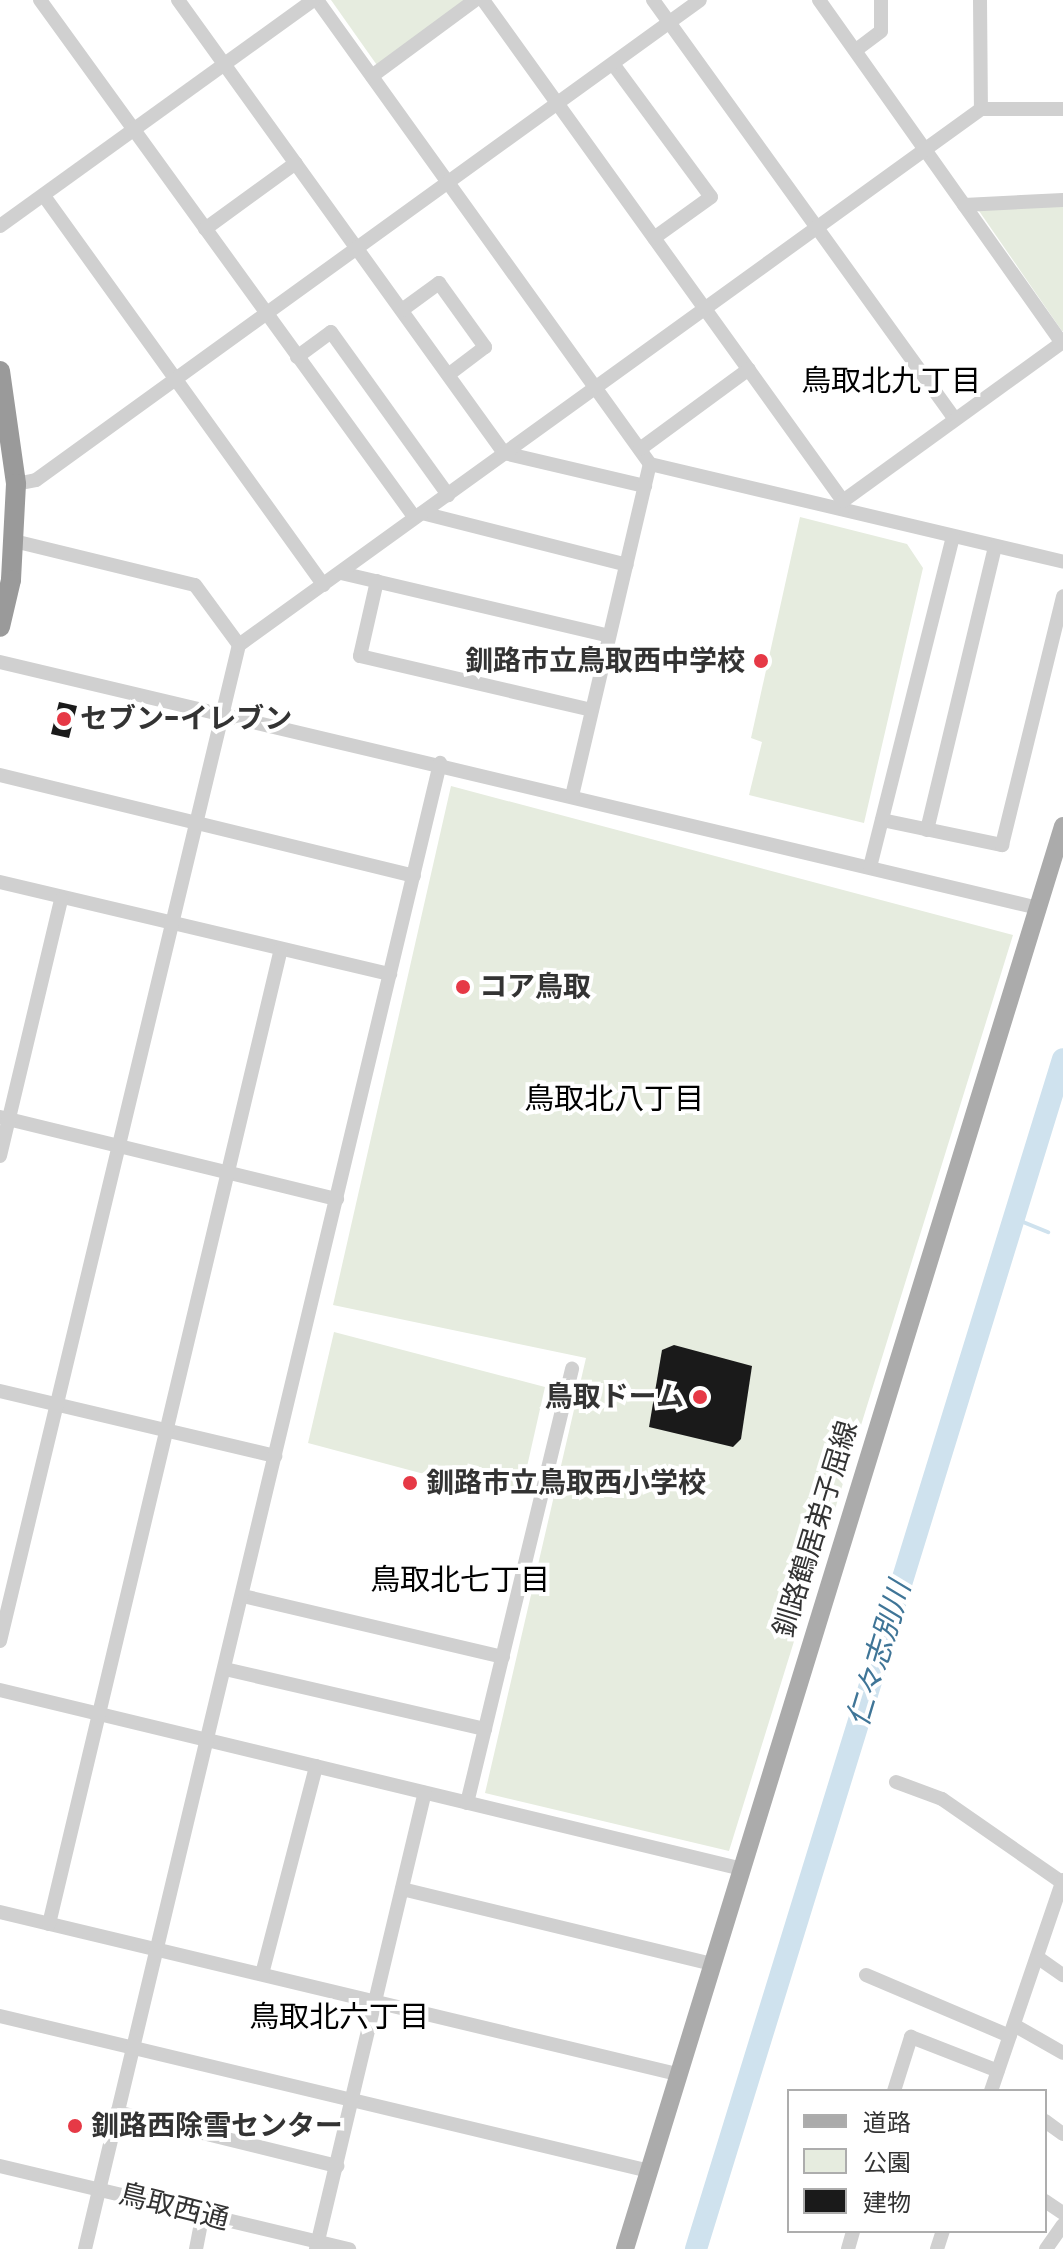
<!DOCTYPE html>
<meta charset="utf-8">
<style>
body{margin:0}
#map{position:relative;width:1063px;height:2249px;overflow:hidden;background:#fff;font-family:Poppins,"Noto Sans JP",sans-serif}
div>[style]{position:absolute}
.green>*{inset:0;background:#e6ecdf}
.stream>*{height:4px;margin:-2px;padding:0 2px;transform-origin:2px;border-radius:2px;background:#cfe2ee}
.river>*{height:22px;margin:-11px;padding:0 11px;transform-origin:11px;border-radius:11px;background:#cfe2ee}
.building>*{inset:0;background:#1a1a1a}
.minor>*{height:14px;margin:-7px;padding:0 7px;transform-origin:7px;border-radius:7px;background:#d0d0d0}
.major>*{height:18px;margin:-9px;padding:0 9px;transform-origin:9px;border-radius:9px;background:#ababab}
.highway>*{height:20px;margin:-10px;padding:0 10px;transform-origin:10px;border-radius:10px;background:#9a9a9a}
.dots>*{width:22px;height:22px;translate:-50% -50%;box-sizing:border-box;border:4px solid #fff;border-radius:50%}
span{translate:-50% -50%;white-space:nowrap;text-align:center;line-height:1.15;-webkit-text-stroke:8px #fff;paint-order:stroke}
.poi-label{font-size:28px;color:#333;font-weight:700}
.right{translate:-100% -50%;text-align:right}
.left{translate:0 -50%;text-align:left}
.street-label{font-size:28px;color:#333}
.neighbourhood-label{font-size:30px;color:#000}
.water-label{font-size:30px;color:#3f7597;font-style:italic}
.legend{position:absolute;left:787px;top:2089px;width:260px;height:144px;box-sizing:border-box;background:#fff;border:2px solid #adadad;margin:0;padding:10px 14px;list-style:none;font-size:24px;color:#333}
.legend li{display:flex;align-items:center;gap:16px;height:40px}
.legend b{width:40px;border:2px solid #adadad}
</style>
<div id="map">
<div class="green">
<i style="clip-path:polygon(331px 0,472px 0,379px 68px)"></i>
<i style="clip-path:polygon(1063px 205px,1063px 331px,1062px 331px,977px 208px)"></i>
<i style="clip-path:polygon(800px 517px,907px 544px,923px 568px,864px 823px,749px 795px,762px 742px,751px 738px)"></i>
<i style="clip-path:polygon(451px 786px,1013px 935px,729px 1851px,485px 1793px,586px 1358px,333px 1305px)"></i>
<i style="clip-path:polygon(334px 1332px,545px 1387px,524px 1480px,499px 1494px,308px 1443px)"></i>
</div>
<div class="stream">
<i style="left:1013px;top:1218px;width:38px;rotate:22deg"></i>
</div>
<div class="river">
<i style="left:696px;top:2249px;width:1245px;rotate:-72.86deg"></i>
</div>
<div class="building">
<i style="clip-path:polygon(59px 702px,77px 706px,69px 738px,51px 734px)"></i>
<i style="clip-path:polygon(674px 1345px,752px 1366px,741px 1439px,733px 1447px,649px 1427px,662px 1350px)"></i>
</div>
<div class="minor">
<i style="left:40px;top:0;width:639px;rotate:54.1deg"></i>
<i style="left:178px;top:0;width:558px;rotate:54.26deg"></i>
<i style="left:504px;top:453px;width:145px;rotate:13.2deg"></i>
<i style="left:317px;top:0;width:571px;rotate:54.33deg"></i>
<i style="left:650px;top:464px;width:424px;rotate:13.3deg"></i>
<i style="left:483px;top:0;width:617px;rotate:54.3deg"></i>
<i style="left:653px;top:0;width:515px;rotate:54.24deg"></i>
<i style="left:819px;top:0;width:419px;rotate:54.7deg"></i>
<i style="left:980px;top:0;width:109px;rotate:89.5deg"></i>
<i style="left:856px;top:50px;width:31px;rotate:-37deg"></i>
<i style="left:881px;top:31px;width:31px;rotate:-90deg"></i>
<i style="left:613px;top:64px;width:165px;rotate:53.6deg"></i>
<i style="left:711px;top:197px;width:70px;rotate:144.3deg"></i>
<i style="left:372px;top:76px;width:128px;rotate:-36.4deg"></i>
<i style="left:44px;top:196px;width:479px;rotate:54.3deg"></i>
<i style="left:964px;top:205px;width:99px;rotate:-2.9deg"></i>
<i style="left:0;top:226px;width:386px;rotate:-35.8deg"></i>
<i style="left:205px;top:229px;width:112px;rotate:-36deg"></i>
<i style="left:402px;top:310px;width:46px;rotate:-36.1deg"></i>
<i style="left:439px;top:283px;width:79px;rotate:54.3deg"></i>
<i style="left:485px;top:347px;width:46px;rotate:142.9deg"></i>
<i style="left:297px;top:357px;width:42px;rotate:-36.3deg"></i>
<i style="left:331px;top:332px;width:201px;rotate:54.3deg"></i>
<i style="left:640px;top:449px;width:135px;rotate:-36.3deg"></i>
<i style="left:16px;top:484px;width:20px;rotate:-11deg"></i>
<i style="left:36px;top:480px;width:819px;rotate:-35.86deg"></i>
<i style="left:842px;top:509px;width:8px;rotate:-83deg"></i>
<i style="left:843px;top:501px;width:271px;rotate:-35.9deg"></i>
<i style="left:422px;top:513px;width:211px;rotate:14.2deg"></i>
<i style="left:14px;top:541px;width:186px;rotate:13.7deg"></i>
<i style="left:195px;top:585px;width:74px;rotate:53.7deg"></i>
<i style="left:341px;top:573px;width:275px;rotate:13.2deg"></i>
<i style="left:377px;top:581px;width:77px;rotate:102.8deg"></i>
<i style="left:360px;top:656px;width:238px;rotate:13.1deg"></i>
<i style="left:0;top:662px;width:1067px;rotate:13.33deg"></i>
<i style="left:0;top:775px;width:426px;rotate:13.7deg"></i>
<i style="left:572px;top:796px;width:341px;rotate:-76.8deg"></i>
<i style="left:882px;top:820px;width:123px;rotate:11.8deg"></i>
<i style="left:1002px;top:845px;width:256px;rotate:-76.2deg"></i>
<i style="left:927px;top:830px;width:292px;rotate:-76.5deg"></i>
<i style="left:870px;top:867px;width:341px;rotate:-75.9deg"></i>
<i style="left:0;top:882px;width:401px;rotate:13.3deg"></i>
<i style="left:0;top:1117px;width:347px;rotate:13.7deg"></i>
<i style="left:0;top:1156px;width:264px;rotate:-76.6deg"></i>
<i style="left:0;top:1391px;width:283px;rotate:13.3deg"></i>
<i style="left:243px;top:1596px;width:267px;rotate:13.2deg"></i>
<i style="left:0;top:1641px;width:1024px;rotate:-76.51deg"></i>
<i style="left:239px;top:645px;width:915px;rotate:-35.84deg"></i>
<i style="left:981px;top:109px;width:82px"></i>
<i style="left:225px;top:1669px;width:267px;rotate:13deg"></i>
<i style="left:0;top:1690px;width:763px;rotate:13.56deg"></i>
<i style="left:896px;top:1782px;width:49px;rotate:20.3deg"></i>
<i style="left:942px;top:1799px;width:147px;rotate:34.8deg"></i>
<i style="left:467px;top:1803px;width:447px;rotate:-76.4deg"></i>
<i style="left:402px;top:1889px;width:319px;rotate:13.6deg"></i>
<i style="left:0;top:1912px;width:696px;rotate:13.46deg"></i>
<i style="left:49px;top:1924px;width:1002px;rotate:-76.62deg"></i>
<i style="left:1037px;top:1957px;width:32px;rotate:35deg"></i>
<i style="left:262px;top:1974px;width:215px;rotate:-75.4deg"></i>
<i style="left:866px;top:1975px;width:156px;rotate:23deg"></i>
<i style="left:0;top:2016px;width:667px;rotate:13.43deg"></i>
<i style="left:1014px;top:2025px;width:56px;rotate:29.7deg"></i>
<i style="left:894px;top:2091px;width:57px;rotate:-72.5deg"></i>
<i style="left:911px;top:2037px;width:93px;rotate:21.3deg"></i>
<i style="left:991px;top:2091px;width:223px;rotate:-71.2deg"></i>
<i style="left:117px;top:2112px;width:227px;rotate:13.8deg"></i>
<i style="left:1045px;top:2121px;width:22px;rotate:36deg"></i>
<i style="left:0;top:2166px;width:359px;rotate:13.4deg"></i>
<i style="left:1045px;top:2201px;width:22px;rotate:34deg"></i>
<i style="left:85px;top:2249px;width:1528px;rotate:-76.56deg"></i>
<i style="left:196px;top:2249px;width:36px;rotate:-79deg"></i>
<i style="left:316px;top:2249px;width:469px;rotate:-76.6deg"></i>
<i style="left:848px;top:2249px;width:19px;rotate:-74deg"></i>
<i style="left:937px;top:2249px;width:19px;rotate:-72deg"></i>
<i style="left:1046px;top:2249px;width:29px;rotate:-55deg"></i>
</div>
<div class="major">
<i style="left:625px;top:2249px;width:1489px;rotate:-72.89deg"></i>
</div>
<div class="highway">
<i style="left:0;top:371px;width:114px;rotate:81.9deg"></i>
<i style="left:16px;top:484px;width:96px;rotate:93deg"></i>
<i style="left:11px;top:580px;width:48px;rotate:103.2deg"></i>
</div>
<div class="dots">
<i style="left:761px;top:661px;background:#e63946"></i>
<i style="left:64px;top:719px;background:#e63946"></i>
<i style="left:463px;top:987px;background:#e63946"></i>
<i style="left:700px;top:1397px;background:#e63946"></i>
<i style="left:410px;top:1483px;background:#e63946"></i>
<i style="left:75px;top:2126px;background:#e63946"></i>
</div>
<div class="poi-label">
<span class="right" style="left:745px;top:661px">釧路市立鳥取西中学校</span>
<span class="left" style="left:80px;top:719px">セブン-イレブン</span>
<span class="left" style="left:479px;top:987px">コア鳥取</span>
<span class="right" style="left:684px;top:1397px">鳥取ドーム</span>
<span class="left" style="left:426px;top:1483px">釧路市立鳥取西小学校</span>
<span class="left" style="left:91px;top:2126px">釧路西除雪センター</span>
</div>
<div class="street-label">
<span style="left:816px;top:1529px;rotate:-73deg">釧路鶴居弟子屈線</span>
<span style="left:174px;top:2207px;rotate:14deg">鳥取西通</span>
</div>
<div class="neighbourhood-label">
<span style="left:891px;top:381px">鳥取北九丁目</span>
<span style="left:614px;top:1099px">鳥取北八丁目</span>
<span style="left:460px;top:1580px">鳥取北七丁目</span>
<span style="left:339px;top:2017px">鳥取北六丁目</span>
</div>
<div class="water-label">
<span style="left:879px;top:1654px;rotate:-73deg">仁々志別川</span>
</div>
<ul class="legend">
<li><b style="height:10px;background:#ababab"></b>道路</li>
<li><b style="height:22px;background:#e6ecdf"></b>公園</li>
<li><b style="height:22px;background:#1a1a1a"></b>建物</li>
</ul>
</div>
